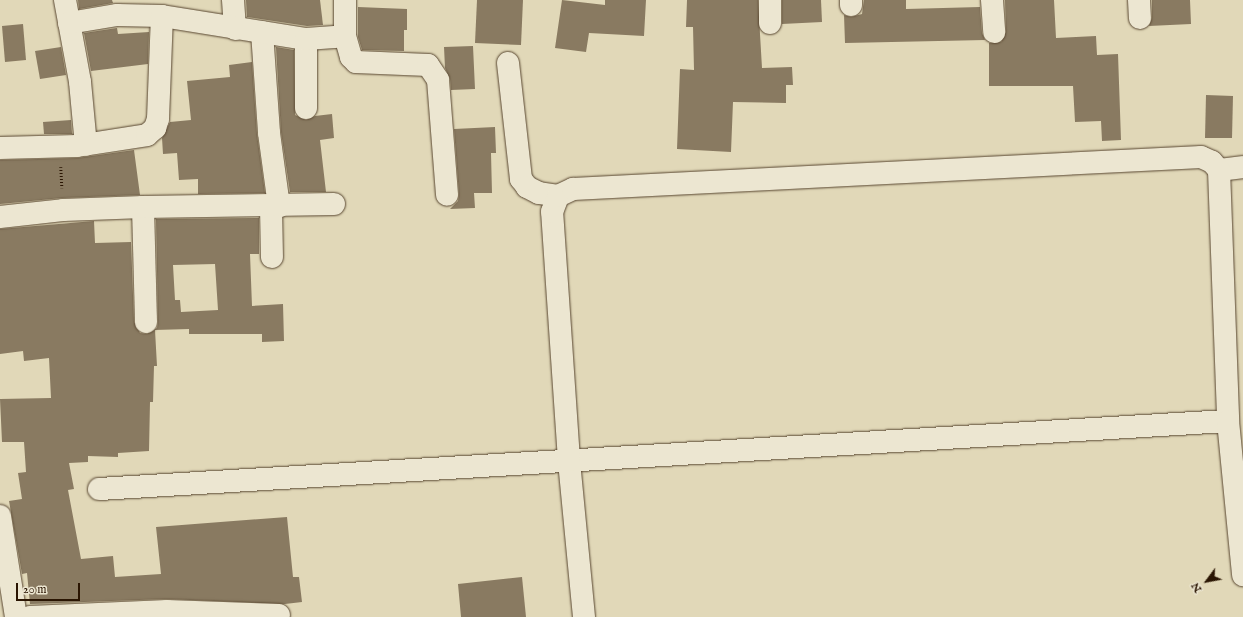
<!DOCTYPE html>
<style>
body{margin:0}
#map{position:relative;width:1243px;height:617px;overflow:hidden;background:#e1d8b8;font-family:"IM FELL English",serif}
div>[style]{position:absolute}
.building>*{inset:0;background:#897a61}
.path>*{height:2.5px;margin-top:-1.25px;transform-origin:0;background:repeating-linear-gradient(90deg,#2a1502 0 1px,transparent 0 3px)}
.roads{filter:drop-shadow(0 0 1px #584630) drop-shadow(0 0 1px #584630)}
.minor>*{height:22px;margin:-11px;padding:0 11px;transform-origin:11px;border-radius:11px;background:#ece6d1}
span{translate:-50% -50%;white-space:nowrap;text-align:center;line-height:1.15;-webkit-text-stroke:3px #ece6d1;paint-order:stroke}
.north{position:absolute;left:1187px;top:561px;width:40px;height:40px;-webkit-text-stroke:3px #ece6d1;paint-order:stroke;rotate:238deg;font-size:11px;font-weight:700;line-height:16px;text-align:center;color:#2a1502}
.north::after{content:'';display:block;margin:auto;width:14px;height:18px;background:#2a1502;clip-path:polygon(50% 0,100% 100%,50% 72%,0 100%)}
.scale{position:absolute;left:16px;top:583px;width:64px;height:18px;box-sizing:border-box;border:2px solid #2a1502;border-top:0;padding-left:5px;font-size:12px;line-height:14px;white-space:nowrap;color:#2a1502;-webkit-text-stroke:3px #ece6d1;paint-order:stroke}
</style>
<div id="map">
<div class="building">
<i style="clip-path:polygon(78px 0,112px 0,113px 3px,79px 9px)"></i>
<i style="clip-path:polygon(246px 0,320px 0,323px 25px,307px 26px,247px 17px)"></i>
<i style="clip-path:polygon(477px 0,523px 0,521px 45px,475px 43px)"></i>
<i style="clip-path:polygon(562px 0,605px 5px,605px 0,646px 0,644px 36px,589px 33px,586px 52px,555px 48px)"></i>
<i style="clip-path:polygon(687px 0,758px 0,762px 68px,792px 67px,793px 85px,786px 85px,786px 103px,733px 102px,731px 152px,677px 149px,680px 69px,694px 70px,693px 27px,686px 27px)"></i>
<i style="clip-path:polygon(782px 0,821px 0,822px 22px,782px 24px)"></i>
<i style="clip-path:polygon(864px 0,906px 0,906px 9px,980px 7px,982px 33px,985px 40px,845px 43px,844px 15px,851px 17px,862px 14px)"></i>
<i style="clip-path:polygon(1005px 0,1054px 0,1056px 38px,1096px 36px,1097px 55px,1118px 54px,1121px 140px,1102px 141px,1101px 121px,1075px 122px,1073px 86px,989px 86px,989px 43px,1001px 42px,1006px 32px)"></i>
<i style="clip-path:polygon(1152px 0,1190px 0,1191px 24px,1149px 26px,1152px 18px)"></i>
<i style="clip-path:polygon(358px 7px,407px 9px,407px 30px,404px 30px,404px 51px,362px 50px,358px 37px)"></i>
<i style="clip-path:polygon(23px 24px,26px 60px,5px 62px,2px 26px)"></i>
<i style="clip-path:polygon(117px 28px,118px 34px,149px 32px,148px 64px,91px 71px,84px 33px)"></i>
<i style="clip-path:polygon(473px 46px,475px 89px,451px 90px,450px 79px,445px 68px,444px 47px)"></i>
<i style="clip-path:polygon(61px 47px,66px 75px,40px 79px,35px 51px)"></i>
<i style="clip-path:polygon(276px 47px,294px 50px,295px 115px,306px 120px,315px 116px,332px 114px,334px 138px,320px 140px,326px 192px,290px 192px,281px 132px)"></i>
<i style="clip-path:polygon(252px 62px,257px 134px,265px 193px,198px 194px,198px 179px,179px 180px,177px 153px,163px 154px,162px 138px,170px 122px,191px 120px,187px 81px,230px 77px,229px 65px)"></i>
<i style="clip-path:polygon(1206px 95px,1233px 96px,1232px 138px,1205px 138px)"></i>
<i style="clip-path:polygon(71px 120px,72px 134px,44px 134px,43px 122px)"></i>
<i style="clip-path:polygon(495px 127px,496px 153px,491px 153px,492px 193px,474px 193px,475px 208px,450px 209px,458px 201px,459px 194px,454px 129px)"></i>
<i style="clip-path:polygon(134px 150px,140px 195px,62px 198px,0 204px,0 160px,77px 158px)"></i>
<i style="clip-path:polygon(evenodd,259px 218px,259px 254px,250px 254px,252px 306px,283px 304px,284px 341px,262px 342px,262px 334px,189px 334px,189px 329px,155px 330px,157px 366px,154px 366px,153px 402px,150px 402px,149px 451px,118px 453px,118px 457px,88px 456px,88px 462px,69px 463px,74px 489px,68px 490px,81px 559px,113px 556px,115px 577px,161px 574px,156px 527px,287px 517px,293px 577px,299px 577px,302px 602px,285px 604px,166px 599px,30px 604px,27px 573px,22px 574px,9px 501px,22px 499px,18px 473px,26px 472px,24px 442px,2px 442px,0 399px,51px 398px,49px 358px,24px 361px,23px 351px,0 354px,0 229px,94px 221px,95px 243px,131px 242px,134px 322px,140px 333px,147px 334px,157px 328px,158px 322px,156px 219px,259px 218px,215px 264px,218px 310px,181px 312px,180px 300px,175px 300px,173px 265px,215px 264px)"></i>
<i style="clip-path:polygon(522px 577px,526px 617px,461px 617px,458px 584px)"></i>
</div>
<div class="path">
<i style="left:61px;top:167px;width:21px;rotate:87deg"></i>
</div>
<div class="roads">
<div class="minor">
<i style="left:65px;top:0;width:83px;rotate:79.6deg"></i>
<i style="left:80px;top:82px;width:63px;rotate:84.6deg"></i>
<i style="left:233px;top:0;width:29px;rotate:86deg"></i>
<i style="left:345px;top:0;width:36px;rotate:90deg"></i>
<i style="left:345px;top:36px;width:22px;rotate:74deg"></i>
<i style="left:351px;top:57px;width:7px;rotate:45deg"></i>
<i style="left:356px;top:62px;width:72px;rotate:2.4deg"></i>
<i style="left:428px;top:65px;width:18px;rotate:56deg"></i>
<i style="left:438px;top:80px;width:115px;rotate:85.5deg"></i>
<i style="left:770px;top:0;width:23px;rotate:90deg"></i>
<i style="left:851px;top:0;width:5px;rotate:90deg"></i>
<i style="left:992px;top:0;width:32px;rotate:86deg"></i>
<i style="left:1139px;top:0;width:18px;rotate:87deg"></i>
<i style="left:69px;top:23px;width:49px;rotate:-9.5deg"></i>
<i style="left:117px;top:15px;width:45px;rotate:1.3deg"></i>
<i style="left:262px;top:32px;width:101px;rotate:86deg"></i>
<i style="left:269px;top:133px;width:74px;rotate:82.2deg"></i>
<i style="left:306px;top:39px;width:69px;rotate:90deg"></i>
<i style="left:508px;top:63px;width:117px;rotate:83.6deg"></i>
<i style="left:521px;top:179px;width:10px;rotate:53deg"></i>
<i style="left:527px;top:187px;width:13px;rotate:27deg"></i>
<i style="left:539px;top:193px;width:19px;rotate:9deg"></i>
<i style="left:0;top:148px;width:77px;rotate:-1.5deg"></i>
<i style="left:77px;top:146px;width:71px;rotate:-8.9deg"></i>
<i style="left:147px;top:135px;width:11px;rotate:-41deg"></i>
<i style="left:155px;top:128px;width:9px;rotate:-72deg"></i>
<i style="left:158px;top:119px;width:103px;rotate:-87.8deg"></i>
<i style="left:162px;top:16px;width:146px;rotate:9.1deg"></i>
<i style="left:306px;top:39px;width:39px;rotate:-4deg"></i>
<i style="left:1219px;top:170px;width:24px;rotate:-7deg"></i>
<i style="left:143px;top:207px;width:115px;rotate:88.5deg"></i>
<i style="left:271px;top:207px;width:50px;rotate:88.9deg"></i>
<i style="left:0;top:217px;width:63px;rotate:-6.3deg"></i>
<i style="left:63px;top:210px;width:80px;rotate:-2.1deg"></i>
<i style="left:143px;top:207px;width:191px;rotate:-0.9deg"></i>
<i style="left:99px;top:489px;width:1131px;rotate:-3.45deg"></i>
<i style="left:0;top:516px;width:102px;rotate:81deg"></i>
<i style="left:30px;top:617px;width:137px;rotate:-2.5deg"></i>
<i style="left:167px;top:611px;width:112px;rotate:2deg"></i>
<i style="left:584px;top:617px;width:158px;rotate:-95.5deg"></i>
<i style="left:569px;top:460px;width:249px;rotate:-93.9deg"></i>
<i style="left:552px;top:212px;width:17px;rotate:-69deg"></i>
<i style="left:558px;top:196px;width:17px;rotate:-25deg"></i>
<i style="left:573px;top:189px;width:629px;rotate:-2.92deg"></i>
<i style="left:1201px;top:157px;width:12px;rotate:24deg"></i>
<i style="left:1212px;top:162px;width:11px;rotate:49deg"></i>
<i style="left:1219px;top:170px;width:251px;rotate:87.9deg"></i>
<i style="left:1228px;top:421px;width:155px;rotate:84.4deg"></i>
</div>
</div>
<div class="north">N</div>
<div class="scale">20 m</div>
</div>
